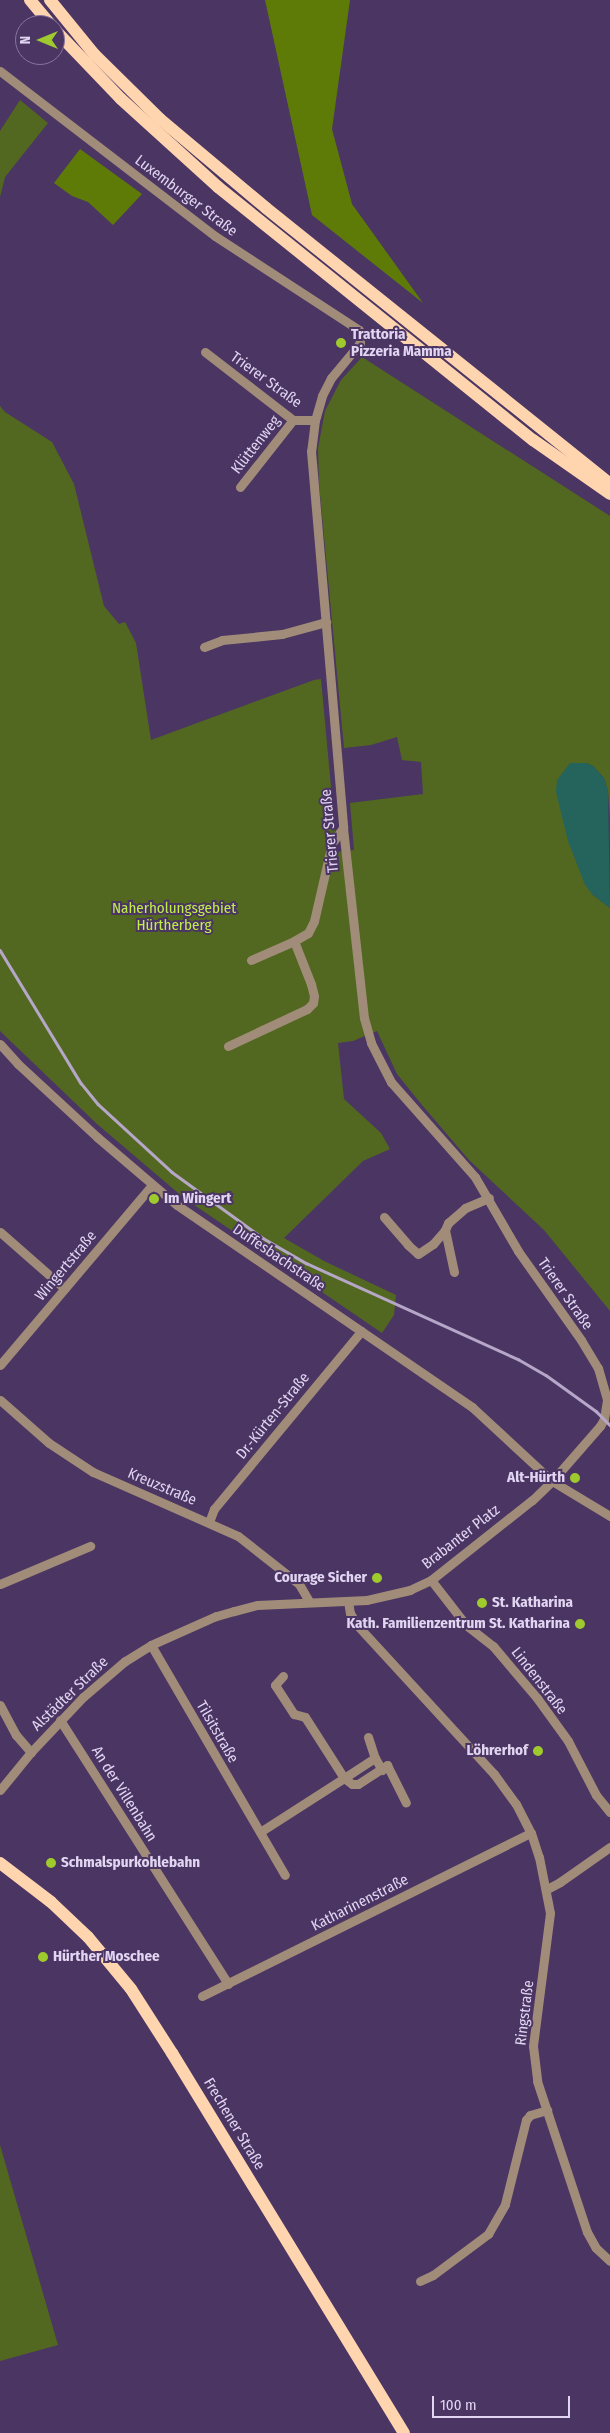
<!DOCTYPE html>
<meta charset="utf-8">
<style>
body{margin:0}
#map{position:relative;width:610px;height:2433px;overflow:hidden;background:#4b3563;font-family:"Fira Sans Condensed",sans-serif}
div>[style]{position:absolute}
.green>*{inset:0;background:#526820}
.forest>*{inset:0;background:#5e7b08}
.water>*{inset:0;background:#24645d}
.minor>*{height:9px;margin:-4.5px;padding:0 4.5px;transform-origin:4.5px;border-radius:4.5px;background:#a08c79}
.major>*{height:12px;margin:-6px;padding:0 6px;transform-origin:6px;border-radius:6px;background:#ffd5af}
.rail>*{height:2.5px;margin:-1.25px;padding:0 1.25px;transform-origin:1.25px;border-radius:1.25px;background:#b6a7c9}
.dots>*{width:14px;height:14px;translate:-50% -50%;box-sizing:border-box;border:2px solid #4b3563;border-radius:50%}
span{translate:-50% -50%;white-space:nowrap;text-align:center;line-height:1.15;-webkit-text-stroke:4px #4b3563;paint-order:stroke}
.street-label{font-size:15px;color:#e1d5f2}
.poi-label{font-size:15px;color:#e1d5f2;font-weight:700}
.left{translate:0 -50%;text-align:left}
.right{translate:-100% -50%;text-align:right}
.park-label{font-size:15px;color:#bfef48}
.north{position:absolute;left:15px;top:15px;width:50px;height:50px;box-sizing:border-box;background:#4b3563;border:1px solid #87759c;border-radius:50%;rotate:270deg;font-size:14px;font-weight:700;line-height:20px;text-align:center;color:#e1d5f2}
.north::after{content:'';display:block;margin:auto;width:18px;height:22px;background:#9fca2d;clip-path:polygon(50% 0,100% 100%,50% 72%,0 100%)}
.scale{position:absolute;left:432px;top:2396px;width:138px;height:22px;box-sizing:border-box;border:2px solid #e1d5f2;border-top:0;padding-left:6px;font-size:15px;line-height:18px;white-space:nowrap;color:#e1d5f2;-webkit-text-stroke:4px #4b3563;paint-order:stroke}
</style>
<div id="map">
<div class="green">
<i style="clip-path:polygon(20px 100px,48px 123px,5px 177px,0 197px,0 131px)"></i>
<i style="clip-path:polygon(362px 357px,610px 516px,610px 818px,608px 791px,604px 778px,593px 766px,586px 763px,592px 894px,610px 908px,610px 1311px,544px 1230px,469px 1160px,422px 1105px,397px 1074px,377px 1031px,353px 1041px,338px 1043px,344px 1099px,381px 1133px,390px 1149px,363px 1161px,284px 1238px,324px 1261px,396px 1295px,394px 1315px,382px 1333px,184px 1198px,97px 1124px,0 1031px,0 406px,5px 412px,52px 442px,74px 484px,104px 606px,119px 624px,125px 622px,136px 643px,151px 740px,314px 680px,321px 679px,337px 852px,354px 850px,350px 803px,423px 794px,421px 762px,402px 760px,397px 737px,371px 745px,344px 748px,319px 483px,318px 448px,325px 411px,341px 380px)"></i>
<i style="clip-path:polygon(0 2145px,58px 2345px,0 2361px)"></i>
</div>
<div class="forest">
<i style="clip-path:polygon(265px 0,350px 0,332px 129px,352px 204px,423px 303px,312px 215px)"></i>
<i style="clip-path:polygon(80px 149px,142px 194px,113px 225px,88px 202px,72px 196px,54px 183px)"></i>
</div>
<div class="water">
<i style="clip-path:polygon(570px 763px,586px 763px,593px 766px,604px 778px,608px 791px,610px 908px,592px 894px,585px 885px,568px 841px,556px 792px,557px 780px)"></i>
</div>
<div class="minor">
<i style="left:0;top:71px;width:271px;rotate:37.5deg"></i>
<i style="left:215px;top:236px;width:172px;rotate:33.1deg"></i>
<i style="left:359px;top:330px;width:13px;rotate:86deg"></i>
<i style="left:360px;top:343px;width:45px;rotate:129.6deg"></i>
<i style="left:331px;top:378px;width:20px;rotate:117deg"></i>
<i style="left:322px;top:396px;width:25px;rotate:106deg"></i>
<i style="left:315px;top:420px;width:31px;rotate:97deg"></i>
<i style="left:311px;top:451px;width:378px;rotate:85.1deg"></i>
<i style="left:343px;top:828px;width:191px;rotate:83.7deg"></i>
<i style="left:364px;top:1018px;width:26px;rotate:74deg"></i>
<i style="left:371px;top:1043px;width:44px;rotate:62.9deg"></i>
<i style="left:391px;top:1082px;width:127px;rotate:48.5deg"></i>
<i style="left:475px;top:1177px;width:86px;rotate:59.8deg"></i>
<i style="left:518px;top:1251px;width:109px;rotate:54.7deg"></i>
<i style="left:581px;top:1340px;width:33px;rotate:59deg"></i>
<i style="left:598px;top:1368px;width:33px;rotate:74deg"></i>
<i style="left:607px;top:1400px;width:19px;rotate:99deg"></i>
<i style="left:604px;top:1419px;width:8px;rotate:120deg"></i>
<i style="left:600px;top:1426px;width:73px;rotate:131.1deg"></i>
<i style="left:552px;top:1481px;width:28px;rotate:136deg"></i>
<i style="left:532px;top:1500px;width:129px;rotate:141.6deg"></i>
<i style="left:431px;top:1580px;width:23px;rotate:155deg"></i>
<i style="left:410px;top:1590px;width:44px;rotate:166.9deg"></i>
<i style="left:367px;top:1600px;width:110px;rotate:177.4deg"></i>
<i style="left:257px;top:1605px;width:24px;rotate:165deg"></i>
<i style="left:234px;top:1611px;width:19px;rotate:164deg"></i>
<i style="left:216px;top:1616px;width:71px;rotate:156deg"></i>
<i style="left:151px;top:1645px;width:31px;rotate:148deg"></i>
<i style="left:125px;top:1661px;width:55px;rotate:139.4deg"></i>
<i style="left:83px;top:1697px;width:76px;rotate:133.4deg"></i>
<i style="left:31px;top:1752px;width:49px;rotate:129.2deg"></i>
<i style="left:205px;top:352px;width:111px;rotate:37.7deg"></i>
<i style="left:293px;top:420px;width:22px"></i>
<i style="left:240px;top:487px;width:85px;rotate:-51.7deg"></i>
<i style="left:204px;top:647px;width:19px;rotate:-21deg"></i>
<i style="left:222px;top:640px;width:60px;rotate:-5.7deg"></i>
<i style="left:282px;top:634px;width:46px;rotate:-15.3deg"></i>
<i style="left:251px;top:960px;width:47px;rotate:-23.8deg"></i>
<i style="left:294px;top:941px;width:16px;rotate:-30deg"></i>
<i style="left:308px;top:933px;width:13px;rotate:-63deg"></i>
<i style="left:314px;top:921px;width:80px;rotate:-77deg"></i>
<i style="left:332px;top:843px;width:19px;rotate:-54deg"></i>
<i style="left:0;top:1044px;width:27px;rotate:48deg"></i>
<i style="left:18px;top:1064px;width:108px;rotate:42.7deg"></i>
<i style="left:97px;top:1137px;width:105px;rotate:40.4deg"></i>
<i style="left:177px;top:1205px;width:358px;rotate:34.4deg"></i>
<i style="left:472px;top:1407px;width:109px;rotate:42.8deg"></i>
<i style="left:552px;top:1481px;width:68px;rotate:31.1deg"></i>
<i style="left:228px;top:1046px;width:87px;rotate:-25.1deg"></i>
<i style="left:307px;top:1009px;width:8px;rotate:-45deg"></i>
<i style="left:313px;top:1003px;width:7px;rotate:-82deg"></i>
<i style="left:314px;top:996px;width:12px;rotate:-104deg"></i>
<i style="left:311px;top:984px;width:46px;rotate:-111.6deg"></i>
<i style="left:384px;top:1217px;width:37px;rotate:49deg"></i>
<i style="left:408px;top:1245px;width:13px;rotate:42deg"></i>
<i style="left:418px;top:1254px;width:18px;rotate:-34deg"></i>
<i style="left:433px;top:1244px;width:18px;rotate:-49deg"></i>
<i style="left:0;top:1232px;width:86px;rotate:41.2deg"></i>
<i style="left:454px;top:1272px;width:43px;rotate:-102.1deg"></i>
<i style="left:445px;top:1230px;width:8px;rotate:-67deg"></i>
<i style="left:448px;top:1223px;width:23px;rotate:-41deg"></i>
<i style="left:465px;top:1208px;width:26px;rotate:-23deg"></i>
<i style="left:0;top:1365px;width:236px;rotate:-49.8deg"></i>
<i style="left:0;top:1400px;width:65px;rotate:41.3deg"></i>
<i style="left:49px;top:1443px;width:53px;rotate:33.4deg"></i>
<i style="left:93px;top:1472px;width:158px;rotate:23.8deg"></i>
<i style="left:238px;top:1536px;width:78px;rotate:38.2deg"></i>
<i style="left:299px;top:1584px;width:20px;rotate:60deg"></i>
<i style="left:209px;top:1522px;width:14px;rotate:-69deg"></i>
<i style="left:214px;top:1509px;width:231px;rotate:-50.4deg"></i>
<i style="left:431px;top:1580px;width:57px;rotate:52.1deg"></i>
<i style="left:466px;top:1625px;width:34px;rotate:38deg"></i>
<i style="left:493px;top:1646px;width:68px;rotate:49.8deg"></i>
<i style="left:537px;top:1698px;width:53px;rotate:54.2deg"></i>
<i style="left:568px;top:1741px;width:61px;rotate:62.6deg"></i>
<i style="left:596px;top:1795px;width:22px;rotate:51deg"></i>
<i style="left:0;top:1584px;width:98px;rotate:-22.9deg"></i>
<i style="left:348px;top:1601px;width:12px;rotate:81deg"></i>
<i style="left:350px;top:1613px;width:14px;rotate:60deg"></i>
<i style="left:357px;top:1625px;width:202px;rotate:47.4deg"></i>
<i style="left:494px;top:1774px;width:37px;rotate:54deg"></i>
<i style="left:516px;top:1804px;width:33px;rotate:63deg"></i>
<i style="left:531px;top:1833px;width:25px;rotate:72deg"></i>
<i style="left:539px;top:1857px;width:57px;rotate:78.9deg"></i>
<i style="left:550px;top:1913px;width:134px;rotate:97.3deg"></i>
<i style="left:533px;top:2046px;width:35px;rotate:83deg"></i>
<i style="left:537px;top:2081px;width:159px;rotate:71.7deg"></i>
<i style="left:587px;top:2232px;width:18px;rotate:61deg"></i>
<i style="left:596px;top:2248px;width:19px;rotate:43deg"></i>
<i style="left:151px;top:1645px;width:266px;rotate:59.8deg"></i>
<i style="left:283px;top:1676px;width:12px;rotate:132deg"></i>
<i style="left:275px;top:1685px;width:35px;rotate:57deg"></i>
<i style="left:294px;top:1714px;width:11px;rotate:15deg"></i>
<i style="left:305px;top:1717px;width:72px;rotate:57.4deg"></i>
<i style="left:344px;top:1778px;width:37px;rotate:-33deg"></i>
<i style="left:375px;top:1758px;width:14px;rotate:60deg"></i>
<i style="left:0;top:1705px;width:34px;rotate:62deg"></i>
<i style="left:16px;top:1735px;width:23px;rotate:49deg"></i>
<i style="left:60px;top:1720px;width:313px;rotate:57.5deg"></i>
<i style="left:368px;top:1737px;width:22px;rotate:72deg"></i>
<i style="left:260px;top:1832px;width:100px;rotate:-32.7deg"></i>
<i style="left:344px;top:1778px;width:10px;rotate:37deg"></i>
<i style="left:352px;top:1784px;width:6px"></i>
<i style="left:358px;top:1784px;width:35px;rotate:-33deg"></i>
<i style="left:387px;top:1765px;width:42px;rotate:63.4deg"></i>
<i style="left:547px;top:1889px;width:15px;rotate:-28deg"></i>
<i style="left:560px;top:1882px;width:61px;rotate:-35deg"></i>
<i style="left:202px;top:1996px;width:367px;rotate:-26.4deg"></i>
<i style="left:420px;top:2281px;width:14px;rotate:-25deg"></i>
<i style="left:433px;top:2275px;width:69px;rotate:-36.7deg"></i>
<i style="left:488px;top:2234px;width:34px;rotate:-60deg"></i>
<i style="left:505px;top:2204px;width:87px;rotate:-76deg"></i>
<i style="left:526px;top:2120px;width:6px;rotate:-51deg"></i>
<i style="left:530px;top:2115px;width:18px;rotate:-16deg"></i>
</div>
<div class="major">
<i style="left:30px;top:0;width:33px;rotate:50deg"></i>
<i style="left:50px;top:0;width:70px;rotate:50.8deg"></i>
<i style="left:94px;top:54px;width:93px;rotate:44.6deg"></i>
<i style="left:160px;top:119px;width:138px;rotate:40deg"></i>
<i style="left:266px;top:208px;width:441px;rotate:38.7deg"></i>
<i style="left:55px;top:30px;width:95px;rotate:46.3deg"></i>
<i style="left:121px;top:99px;width:131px;rotate:42.2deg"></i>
<i style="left:218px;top:187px;width:404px;rotate:38.8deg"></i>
<i style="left:533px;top:440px;width:94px;rotate:35deg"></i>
<i style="left:0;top:1863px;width:64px;rotate:37.4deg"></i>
<i style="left:51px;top:1902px;width:51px;rotate:43.4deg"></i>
<i style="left:88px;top:1937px;width:67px;rotate:50.4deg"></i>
<i style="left:131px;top:1989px;width:76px;rotate:57.4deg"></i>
<i style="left:172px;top:2053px;width:445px;rotate:58.6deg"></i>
</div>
<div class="rail">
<i style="left:0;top:950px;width:156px;rotate:58.7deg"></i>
<i style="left:81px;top:1083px;width:27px;rotate:51deg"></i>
<i style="left:98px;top:1104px;width:100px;rotate:42.6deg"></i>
<i style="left:172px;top:1172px;width:112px;rotate:36deg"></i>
<i style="left:263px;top:1238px;width:50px;rotate:30.2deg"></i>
<i style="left:306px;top:1263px;width:233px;rotate:24.4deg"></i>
<i style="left:518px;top:1359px;width:32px;rotate:30deg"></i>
<i style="left:546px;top:1375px;width:62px;rotate:35.8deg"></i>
<i style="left:596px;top:1411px;width:20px;rotate:45deg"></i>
</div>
<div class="dots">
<i style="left:341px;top:343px;background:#9fca2d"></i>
<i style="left:154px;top:1199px;background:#9fca2d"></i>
<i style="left:575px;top:1478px;background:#9fca2d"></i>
<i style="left:377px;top:1578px;background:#9fca2d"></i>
<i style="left:482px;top:1603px;background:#9fca2d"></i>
<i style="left:580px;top:1624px;background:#9fca2d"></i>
<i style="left:538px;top:1751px;background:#9fca2d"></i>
<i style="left:51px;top:1863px;background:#9fca2d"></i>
<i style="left:43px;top:1957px;background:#9fca2d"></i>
</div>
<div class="street-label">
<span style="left:186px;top:196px;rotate:37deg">Luxemburger Straße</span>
<span style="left:266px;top:380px;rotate:36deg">Trierer Straße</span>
<span style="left:256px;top:445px;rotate:-52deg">Klüttenweg</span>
<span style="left:330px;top:831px;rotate:-95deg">Trierer Straße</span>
<span style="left:279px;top:1258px;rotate:34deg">Duffesbachstraße</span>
<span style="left:66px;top:1266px;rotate:-50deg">Wingertstraße</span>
<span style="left:565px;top:1294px;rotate:55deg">Trierer Straße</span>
<span style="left:273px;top:1416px;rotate:-51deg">Dr.-Kürten-Straße</span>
<span style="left:162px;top:1487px;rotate:23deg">Kreuzstraße</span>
<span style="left:461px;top:1537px;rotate:-38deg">Brabanter Platz</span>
<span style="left:539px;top:1681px;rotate:52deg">Lindenstraße</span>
<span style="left:70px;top:1694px;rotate:-44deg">Alstädter Straße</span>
<span style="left:217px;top:1732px;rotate:60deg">Tilsitstraße</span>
<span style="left:124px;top:1794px;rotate:58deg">An der Villenbahn</span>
<span style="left:360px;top:1903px;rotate:-27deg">Katharinenstraße</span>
<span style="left:525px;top:2013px;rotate:-83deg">Ringstraße</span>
<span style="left:234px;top:2124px;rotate:59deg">Frechener Straße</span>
</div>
<div class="poi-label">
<span class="left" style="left:351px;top:343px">Trattoria<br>Pizzeria Mamma</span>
<span class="left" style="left:164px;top:1199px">Im Wingert</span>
<span class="right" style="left:565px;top:1478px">Alt-Hürth</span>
<span class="right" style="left:367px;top:1578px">Courage Sicher</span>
<span class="left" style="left:492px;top:1603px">St. Katharina</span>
<span class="right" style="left:570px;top:1624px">Kath. Familienzentrum St. Katharina</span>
<span class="right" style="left:528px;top:1751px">Löhrerhof</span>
<span class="left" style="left:61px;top:1863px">Schmalspurkohlebahn</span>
<span class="left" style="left:53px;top:1957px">Hürther Moschee</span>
</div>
<div class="park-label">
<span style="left:174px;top:917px">Naherholungsgebiet<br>Hürtherberg</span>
</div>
<div class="north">N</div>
<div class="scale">100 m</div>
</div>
